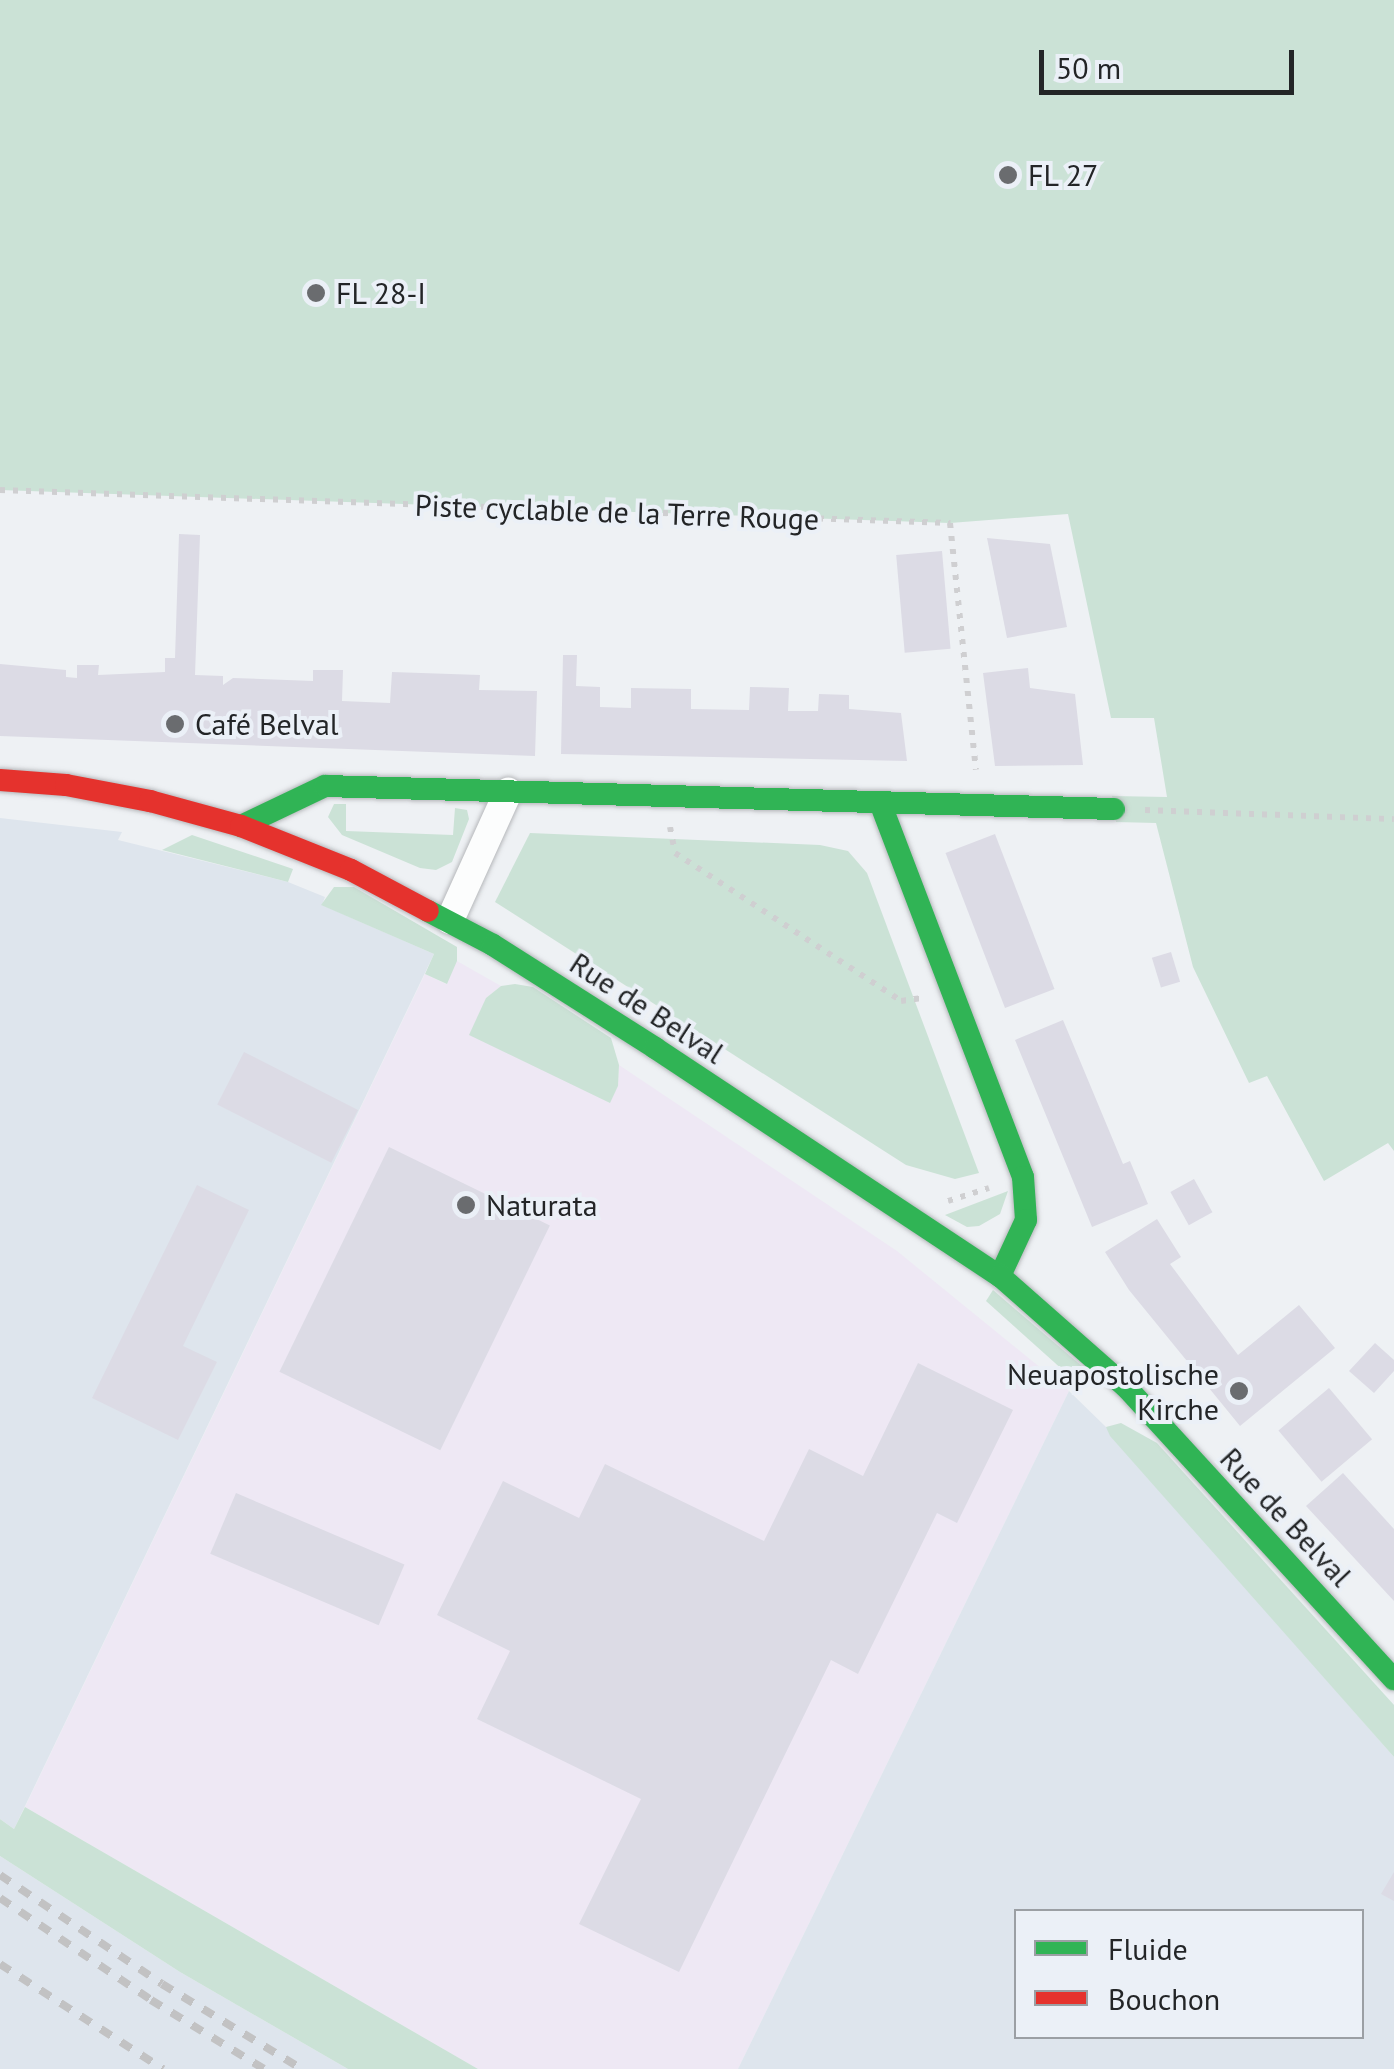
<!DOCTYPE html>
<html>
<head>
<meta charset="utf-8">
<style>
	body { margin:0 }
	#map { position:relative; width:1394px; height:2069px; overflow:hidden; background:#eef1f4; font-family:"PT Sans",sans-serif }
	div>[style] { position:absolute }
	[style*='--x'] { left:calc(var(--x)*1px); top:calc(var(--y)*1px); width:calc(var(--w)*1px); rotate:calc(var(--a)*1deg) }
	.commercial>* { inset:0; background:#eee8f4 }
	.built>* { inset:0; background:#dee5ed }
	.green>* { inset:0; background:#cbe2d6 }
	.building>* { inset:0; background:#dcdbe5; transform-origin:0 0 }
	.path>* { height:6px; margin-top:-3px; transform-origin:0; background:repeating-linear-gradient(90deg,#cfcfd1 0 5px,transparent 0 13px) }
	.roads { filter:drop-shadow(0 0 2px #b6b8bb) drop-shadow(0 0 2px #b6b8bb) }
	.street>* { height:28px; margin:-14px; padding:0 14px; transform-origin:14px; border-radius:14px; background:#fcfdfd }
	.fast>* { height:22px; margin:-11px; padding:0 11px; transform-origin:11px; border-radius:11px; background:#30b455 }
	.jam>* { height:22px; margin:-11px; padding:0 11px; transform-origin:11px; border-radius:11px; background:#e5322d }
	.rail>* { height:8px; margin-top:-4px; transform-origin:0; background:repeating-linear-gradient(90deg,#c2c2c3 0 12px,transparent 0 24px) }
	.dots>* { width:28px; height:28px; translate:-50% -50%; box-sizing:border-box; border:5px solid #ebf0f7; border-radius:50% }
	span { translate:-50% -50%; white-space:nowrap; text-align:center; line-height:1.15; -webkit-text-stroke:8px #ebf0f7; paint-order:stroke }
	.poi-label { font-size:30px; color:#232527 }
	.left { translate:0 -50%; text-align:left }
	.right { translate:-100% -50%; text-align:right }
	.street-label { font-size:30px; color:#232527 }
	.legend { position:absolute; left:1014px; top:1909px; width:350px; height:130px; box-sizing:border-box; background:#ebf0f7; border:2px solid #9b9fa4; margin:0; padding:12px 18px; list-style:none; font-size:30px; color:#232527 }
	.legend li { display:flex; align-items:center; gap:20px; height:50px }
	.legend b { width:50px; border:2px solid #9b9fa4 }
	.scale { position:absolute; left:1039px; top:50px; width:255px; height:45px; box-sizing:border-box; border:5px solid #232527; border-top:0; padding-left:12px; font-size:30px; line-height:35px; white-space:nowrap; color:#232527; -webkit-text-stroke:8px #ebf0f7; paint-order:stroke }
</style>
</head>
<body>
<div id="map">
	<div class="commercial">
		<i style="clip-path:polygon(457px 961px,501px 986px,486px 998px,609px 1103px,618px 1086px,619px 1065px,897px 1251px,1069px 1391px,738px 2069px,478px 2069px,25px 1807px,425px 974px,446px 984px)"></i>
	</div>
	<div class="built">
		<i style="clip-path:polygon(0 818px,122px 832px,118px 840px,288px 882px,325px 897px,322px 905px,434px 954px,14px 1829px,0 1819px)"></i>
		<i style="clip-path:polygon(evenodd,1069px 1391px,1106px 1427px,1394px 1757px,1394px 2069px,738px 2069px,1069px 1391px,1016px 1912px,1362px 1912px,1362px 2036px,1016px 2036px,1016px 1912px)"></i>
		<i style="clip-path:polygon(0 1856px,180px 1972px,348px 2069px,0 2069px)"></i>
	</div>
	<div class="green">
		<i style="clip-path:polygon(0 0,1394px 0,1394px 1151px,1388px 1143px,1324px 1181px,1267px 1076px,1249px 1083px,1193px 967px,1156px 823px,1116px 822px,1112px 796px,1167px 797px,1154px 718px,1111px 718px,1068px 514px,950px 523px,0 490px)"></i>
		<i style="clip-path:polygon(334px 804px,346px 804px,346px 831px,453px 835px,455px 808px,467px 810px,469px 819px,452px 862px,436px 870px,420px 868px,342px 835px,328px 817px)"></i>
		<i style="clip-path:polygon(530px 833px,820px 845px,848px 851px,867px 873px,979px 1173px,955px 1179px,906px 1165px,495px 902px)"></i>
		<i style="clip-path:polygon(192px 835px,293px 869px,288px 882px,162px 850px)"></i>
		<i style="clip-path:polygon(334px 887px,354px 887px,457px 947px,457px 961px,447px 984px,425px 974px,434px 954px,321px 905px)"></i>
		<i style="clip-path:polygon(515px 984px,533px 987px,611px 1038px,619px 1065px,618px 1086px,610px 1103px,469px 1035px,486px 998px,501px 986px)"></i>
		<i style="clip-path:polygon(1008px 1191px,1000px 1214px,979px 1226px,967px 1227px,945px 1215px)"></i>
		<i style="clip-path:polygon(993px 1290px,1083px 1367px,1074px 1380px,986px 1301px)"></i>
		<i style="clip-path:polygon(1121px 1423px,1157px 1443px,1394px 1705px,1394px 1757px,1110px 1436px,1106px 1427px)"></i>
		<i style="clip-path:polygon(25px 1807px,478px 2069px,348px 2069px,180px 1972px,0 1856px,0 1819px,14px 1829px)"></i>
	</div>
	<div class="building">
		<i style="clip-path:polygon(179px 534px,200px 535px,195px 675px,223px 676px,223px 685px,233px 678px,313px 681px,313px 670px,343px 670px,342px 701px,390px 703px,392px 672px,480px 675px,479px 690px,537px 691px,535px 756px,0 736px,0 664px,66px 670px,66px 677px,77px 678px,77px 665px,99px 665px,98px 675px,165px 672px,165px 658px,175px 658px)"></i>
		<i style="clip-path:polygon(987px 538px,1050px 544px,1067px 627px,1007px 638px)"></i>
		<i style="left:942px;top:551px;width:98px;height:46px;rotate:85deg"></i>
		<i style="clip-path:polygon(563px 655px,577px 655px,576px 686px,600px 687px,600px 707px,631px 708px,631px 688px,691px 689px,691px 709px,749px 710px,750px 687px,789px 688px,788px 711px,818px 711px,819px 694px,849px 695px,849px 709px,901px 713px,907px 761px,561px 754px)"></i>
		<i style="clip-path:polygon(1028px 668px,1030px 688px,1075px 694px,1083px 765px,995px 766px,983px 673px)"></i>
		<i style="left:995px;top:834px;width:166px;height:53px;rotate:69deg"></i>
		<i style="left:1171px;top:952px;width:31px;height:20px;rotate:73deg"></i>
		<i style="clip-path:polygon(1063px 1020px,1123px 1164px,1130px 1161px,1148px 1204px,1092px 1227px,1015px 1040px)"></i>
		<i style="left:244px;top:1052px;width:128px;height:59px;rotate:27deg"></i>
		<i style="left:389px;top:1147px;width:179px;height:250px;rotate:26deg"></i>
		<i style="left:1194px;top:1179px;width:38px;height:27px;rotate:61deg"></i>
		<i style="clip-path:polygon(197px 1185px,249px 1210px,183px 1346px,217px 1362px,178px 1440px,92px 1398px)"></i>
		<i style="clip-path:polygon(1157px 1219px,1181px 1257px,1170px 1264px,1238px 1355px,1299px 1305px,1335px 1348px,1240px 1426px,1129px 1290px,1105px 1252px)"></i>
		<i style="clip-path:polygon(1375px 1343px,1394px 1360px,1394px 1371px,1374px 1393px,1349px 1371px)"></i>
		<i style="clip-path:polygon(918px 1363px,1013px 1410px,957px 1523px,937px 1513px,858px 1674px,831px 1660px,679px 1972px,579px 1924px,641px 1799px,477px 1719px,510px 1651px,437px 1615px,503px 1481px,579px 1518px,605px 1464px,764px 1541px,809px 1449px,863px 1476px)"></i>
		<i style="left:1329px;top:1388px;width:67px;height:66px;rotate:50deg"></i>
		<i style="clip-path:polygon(1343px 1473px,1394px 1529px,1394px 1601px,1306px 1506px)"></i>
		<i style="left:236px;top:1493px;width:183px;height:66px;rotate:23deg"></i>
		<i style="clip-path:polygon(1394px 1872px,1394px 1901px,1381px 1894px)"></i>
	</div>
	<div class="path">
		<i style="--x:0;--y:490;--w:951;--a:1.99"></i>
		<i style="--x:950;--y:523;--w:248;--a:84"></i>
		<i style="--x:1145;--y:810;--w:249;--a:2.1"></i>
		<i style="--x:670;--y:827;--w:26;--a:79"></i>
		<i style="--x:675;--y:853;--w:270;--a:33.2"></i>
		<i style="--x:901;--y:1001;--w:21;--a:-8"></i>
		<i style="--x:948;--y:1201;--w:43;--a:-17.6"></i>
	</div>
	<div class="roads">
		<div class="street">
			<i style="--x:450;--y:920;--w:141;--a:-65.6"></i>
		</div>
		<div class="fast">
			<i style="--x:881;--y:805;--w:398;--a:69.1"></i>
			<i style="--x:1023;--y:1177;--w:43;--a:86"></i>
			<i style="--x:1026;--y:1220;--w:62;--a:114.9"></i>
			<i style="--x:241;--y:826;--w:93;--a:-25.5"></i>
			<i style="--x:325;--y:786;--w:789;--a:1.67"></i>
			<i style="--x:428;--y:911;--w:73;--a:27.6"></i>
			<i style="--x:493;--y:945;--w:192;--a:32.4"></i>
			<i style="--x:655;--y:1048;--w:414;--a:33.5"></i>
			<i style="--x:1000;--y:1276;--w:169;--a:41.4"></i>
			<i style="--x:1127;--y:1388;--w:395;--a:47.5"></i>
		</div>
		<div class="jam">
			<i style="--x:0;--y:780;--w:66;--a:4.3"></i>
			<i style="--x:66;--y:785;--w:86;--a:10.8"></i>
			<i style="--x:150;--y:801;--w:94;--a:15.4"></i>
			<i style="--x:241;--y:826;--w:118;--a:21.8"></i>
			<i style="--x:351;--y:870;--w:87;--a:28"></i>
		</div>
	</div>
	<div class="rail">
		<i style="--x:0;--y:1875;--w:195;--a:33.9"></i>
		<i style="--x:162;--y:1984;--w:164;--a:31.3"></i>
		<i style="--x:0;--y:1898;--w:182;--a:34"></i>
		<i style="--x:151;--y:2000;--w:132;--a:31.4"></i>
		<i style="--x:0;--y:1964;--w:194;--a:32.8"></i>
	</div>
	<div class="dots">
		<i style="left:1008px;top:175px;background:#6a6c6f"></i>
		<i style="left:316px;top:293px;background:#6a6c6f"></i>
		<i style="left:175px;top:724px;background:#6a6c6f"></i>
		<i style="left:466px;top:1205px;background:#6a6c6f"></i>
		<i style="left:1239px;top:1391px;background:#6a6c6f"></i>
	</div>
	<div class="poi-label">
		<span class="left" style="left:1028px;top:175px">FL 27</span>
		<span class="left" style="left:336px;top:293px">FL 28-I</span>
		<span class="left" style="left:195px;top:724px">Café Belval</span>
		<span class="left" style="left:486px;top:1205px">Naturata</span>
		<span class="right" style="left:1219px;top:1391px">Neuapostolische<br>Kirche</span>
	</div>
	<div class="street-label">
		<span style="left:617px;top:512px;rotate:2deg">Piste cyclable de la Terre Rouge</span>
		<span style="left:647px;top:1008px;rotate:33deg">Rue de Belval</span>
		<span style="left:1286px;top:1517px;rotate:47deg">Rue de Belval</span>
	</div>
	<ul class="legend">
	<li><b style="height:12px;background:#30b455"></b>Fluide</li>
	<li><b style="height:12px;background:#e5322d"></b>Bouchon</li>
	</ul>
	<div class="scale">50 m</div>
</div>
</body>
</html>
